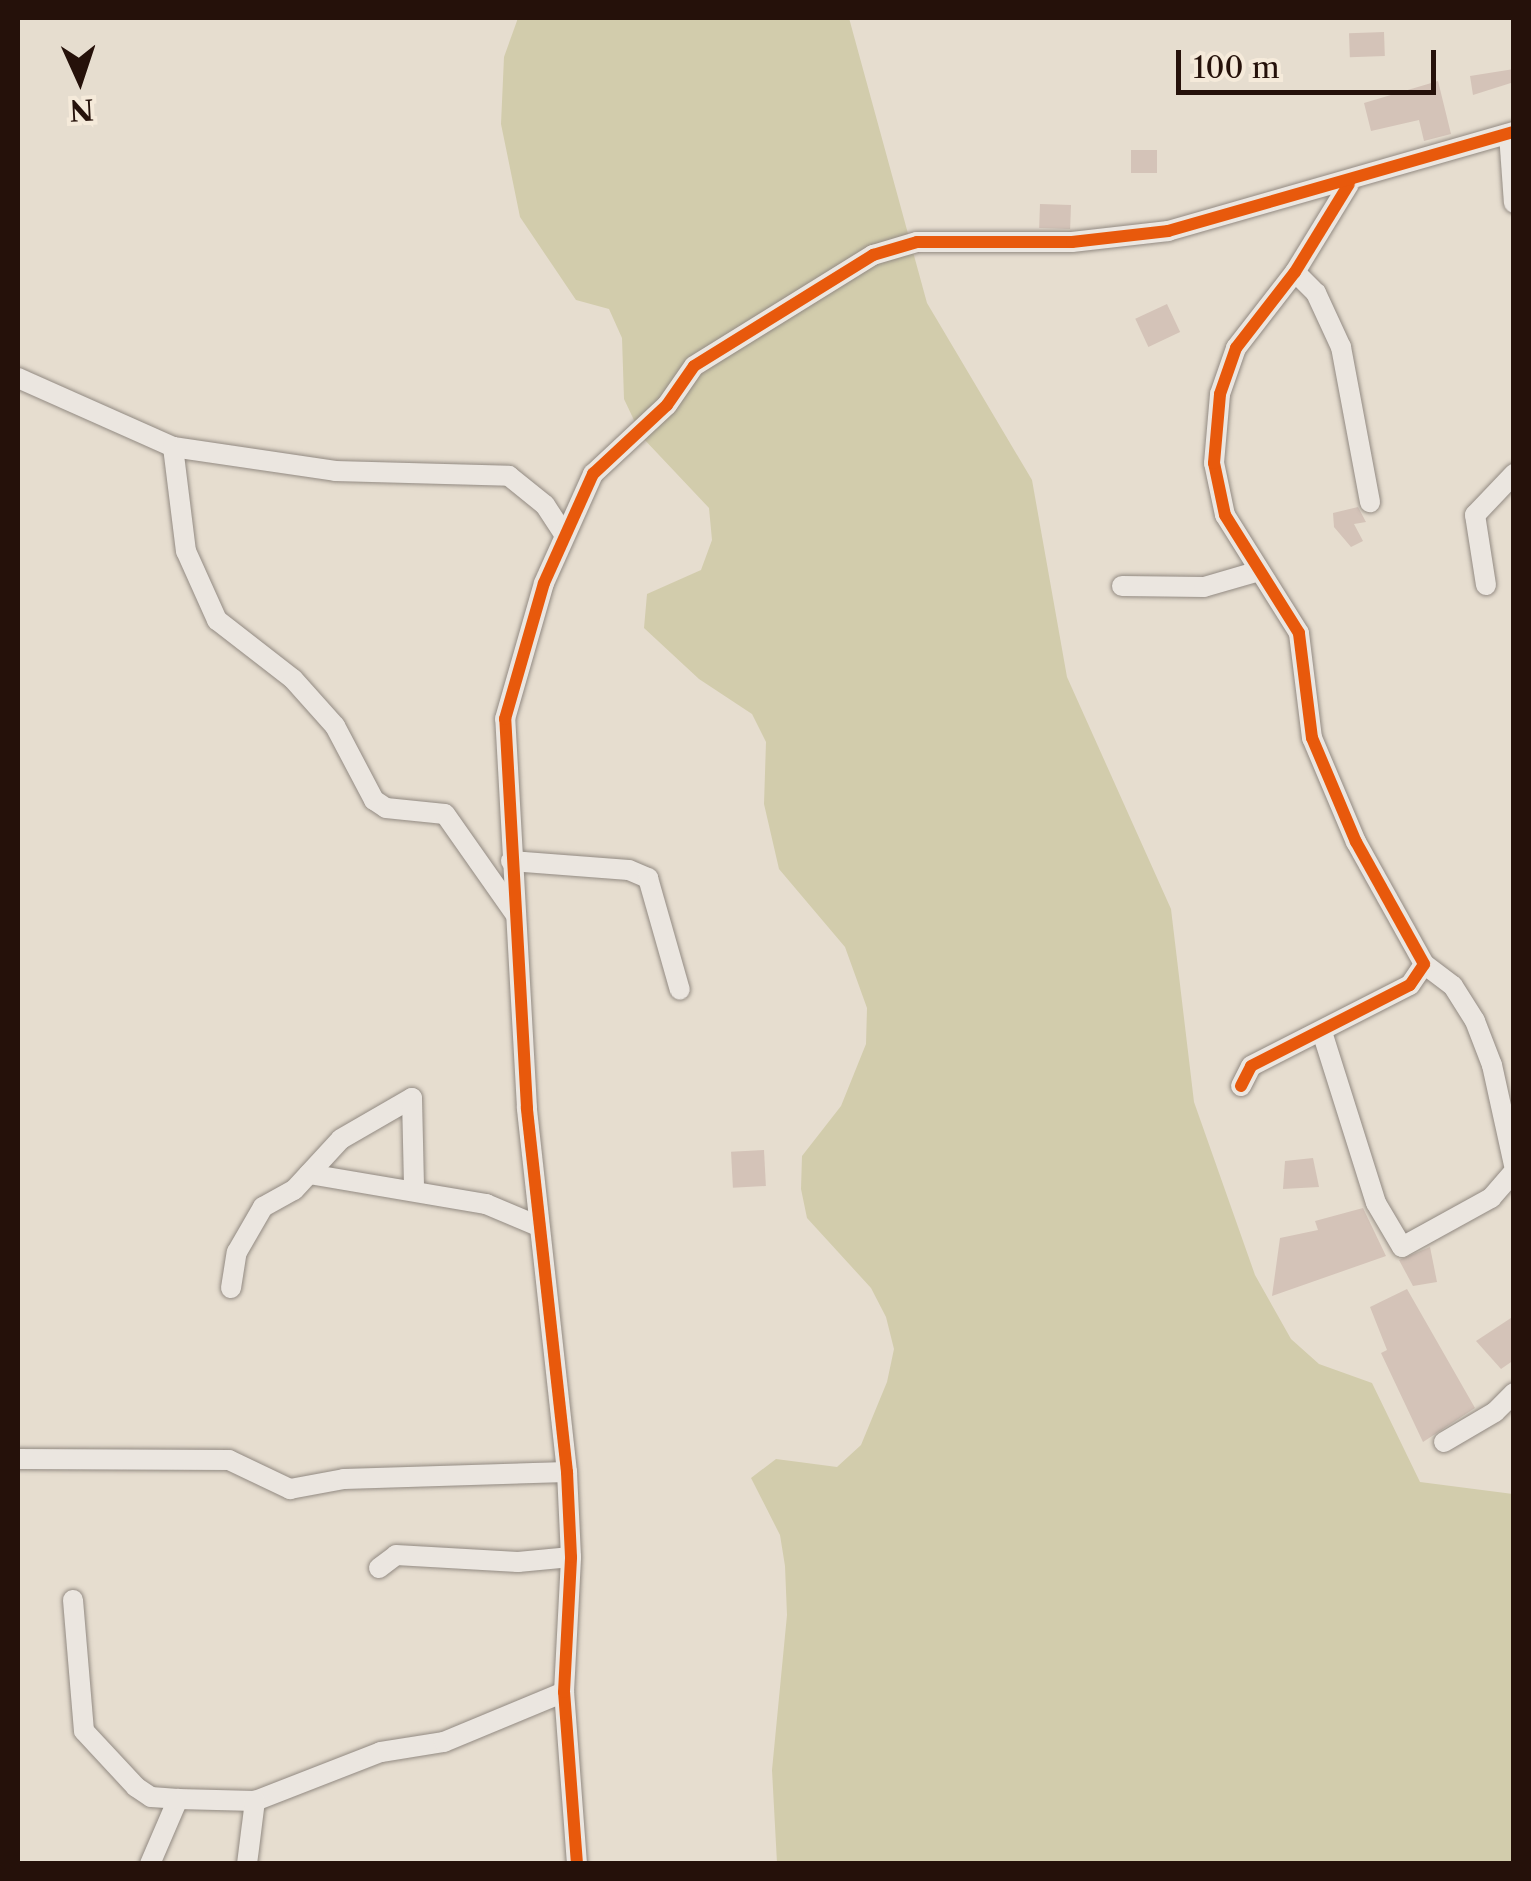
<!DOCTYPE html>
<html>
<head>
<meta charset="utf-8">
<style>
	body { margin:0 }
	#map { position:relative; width:1531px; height:1881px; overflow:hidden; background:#e6ddcf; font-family:"Libre Caslon Text",serif }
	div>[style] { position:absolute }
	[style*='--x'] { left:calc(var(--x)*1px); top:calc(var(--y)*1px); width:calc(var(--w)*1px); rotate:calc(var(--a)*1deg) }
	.green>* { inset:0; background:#d2ccac }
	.building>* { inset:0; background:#d4c3b8; transform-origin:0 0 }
	.roads { filter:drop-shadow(0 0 2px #928a82) drop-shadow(0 0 2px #928a82) }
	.minor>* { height:20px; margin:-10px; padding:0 10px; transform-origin:10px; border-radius:10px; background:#ebe6e0 }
	.cycleway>* { height:12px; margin:-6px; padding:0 6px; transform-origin:6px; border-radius:6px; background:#e8590c }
	span { translate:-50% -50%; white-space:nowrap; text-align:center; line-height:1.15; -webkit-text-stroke:9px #f5eada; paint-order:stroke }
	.frame { position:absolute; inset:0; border:20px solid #25110a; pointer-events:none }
	.north { position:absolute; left:30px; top:30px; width:100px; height:100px; -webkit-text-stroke:8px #f5eada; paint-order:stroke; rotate:177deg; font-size:28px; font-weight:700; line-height:40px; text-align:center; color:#25110a }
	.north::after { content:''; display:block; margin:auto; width:35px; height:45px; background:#25110a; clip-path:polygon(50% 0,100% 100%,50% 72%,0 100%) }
	.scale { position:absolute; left:1176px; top:50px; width:260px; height:45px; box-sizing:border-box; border:5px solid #25110a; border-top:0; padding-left:12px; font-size:30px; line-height:35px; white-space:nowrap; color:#25110a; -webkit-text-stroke:8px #f5eada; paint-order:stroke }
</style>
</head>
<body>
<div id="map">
	<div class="green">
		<i style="clip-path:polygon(518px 18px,849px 18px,927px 303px,1032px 480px,1067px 677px,1171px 909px,1194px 1102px,1255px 1275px,1291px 1339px,1319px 1364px,1372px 1383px,1420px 1482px,1513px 1494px,1513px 1863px,777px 1863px,772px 1770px,787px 1615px,785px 1566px,780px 1535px,751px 1478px,776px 1459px,837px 1467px,861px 1445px,887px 1382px,894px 1349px,886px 1317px,871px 1288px,807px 1218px,801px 1189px,802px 1156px,841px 1106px,866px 1044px,867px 1008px,845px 947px,779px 869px,764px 804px,766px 742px,752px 714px,699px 679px,644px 628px,647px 594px,701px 570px,712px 540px,709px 508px,642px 437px,624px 399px,622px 338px,609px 309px,576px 300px,520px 217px,501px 124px,504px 57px)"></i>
	</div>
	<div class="building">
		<i style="left:1384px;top:32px;width:24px;height:35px;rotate:88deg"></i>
		<i style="clip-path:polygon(1514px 69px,1514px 82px,1473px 95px,1470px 76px)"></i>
		<i style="clip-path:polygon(1438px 81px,1451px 134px,1424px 141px,1419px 120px,1371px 131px,1364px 103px)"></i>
		<i style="left:1131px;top:150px;width:26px;height:23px"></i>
		<i style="left:1040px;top:204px;width:31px;height:24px;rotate:2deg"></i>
		<i style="left:1167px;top:304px;width:31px;height:35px;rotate:65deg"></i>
		<i style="clip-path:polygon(1358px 507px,1366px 522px,1354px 524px,1363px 541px,1351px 547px,1334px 527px,1333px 513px)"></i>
		<i style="left:764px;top:1150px;width:36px;height:33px;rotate:87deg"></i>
		<i style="clip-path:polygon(1313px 1158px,1319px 1187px,1283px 1189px,1285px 1161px)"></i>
		<i style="clip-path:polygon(1363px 1208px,1386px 1256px,1272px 1296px,1280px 1238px,1318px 1230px,1315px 1221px)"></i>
		<i style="clip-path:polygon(1430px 1247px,1437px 1282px,1413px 1286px,1399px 1260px)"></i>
		<i style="clip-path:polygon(1407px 1289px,1475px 1408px,1423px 1442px,1381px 1353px,1387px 1350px,1370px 1307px)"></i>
		<i style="clip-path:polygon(1514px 1316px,1514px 1360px,1501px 1369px,1476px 1341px)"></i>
	</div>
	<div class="roads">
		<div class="minor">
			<i style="--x:1509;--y:134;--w:69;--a:85.9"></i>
			<i style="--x:1295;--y:272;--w:30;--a:45"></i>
			<i style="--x:1316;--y:293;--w:60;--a:65.2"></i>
			<i style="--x:1341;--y:347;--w:158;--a:79.4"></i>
			<i style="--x:18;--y:378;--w:170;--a:24"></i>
			<i style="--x:173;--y:447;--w:164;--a:8.4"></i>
			<i style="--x:335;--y:471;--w:174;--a:1.6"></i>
			<i style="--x:509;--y:476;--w:46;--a:38.9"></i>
			<i style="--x:545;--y:505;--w:33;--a:57"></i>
			<i style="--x:173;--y:447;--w:105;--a:82.9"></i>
			<i style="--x:186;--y:551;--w:76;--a:65.8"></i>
			<i style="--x:217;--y:620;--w:96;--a:37.8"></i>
			<i style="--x:293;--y:679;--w:63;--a:48.2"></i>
			<i style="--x:335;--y:726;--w:84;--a:62.2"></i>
			<i style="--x:374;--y:800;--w:14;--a:34"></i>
			<i style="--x:386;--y:808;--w:59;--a:5.8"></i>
			<i style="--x:445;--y:814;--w:123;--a:54.9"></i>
			<i style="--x:1486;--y:585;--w:71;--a:-98.9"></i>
			<i style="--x:1475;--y:515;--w:57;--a:-46.4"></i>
			<i style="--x:1122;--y:586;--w:82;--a:0.7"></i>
			<i style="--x:1204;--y:587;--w:57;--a:-16.2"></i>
			<i style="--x:511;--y:861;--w:118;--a:4.4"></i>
			<i style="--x:629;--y:870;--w:21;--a:23"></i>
			<i style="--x:648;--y:878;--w:116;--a:74.1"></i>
			<i style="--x:1424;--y:964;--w:36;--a:37"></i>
			<i style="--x:1453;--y:986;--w:41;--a:57.8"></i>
			<i style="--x:1475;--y:1021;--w:47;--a:68.9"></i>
			<i style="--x:1492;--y:1065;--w:102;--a:77.6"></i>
			<i style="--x:1323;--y:1035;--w:176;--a:72.5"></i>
			<i style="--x:1376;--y:1203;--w:51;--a:59.4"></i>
			<i style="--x:1402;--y:1247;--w:102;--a:-28.8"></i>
			<i style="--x:1491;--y:1198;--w:35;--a:-49"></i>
			<i style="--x:1241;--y:1086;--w:22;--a:-63"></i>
			<i style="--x:1251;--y:1066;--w:178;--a:-27"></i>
			<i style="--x:1410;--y:985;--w:25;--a:-56"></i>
			<i style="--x:1424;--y:964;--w:140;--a:-119.1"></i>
			<i style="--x:1356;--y:842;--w:113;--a:-112.9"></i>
			<i style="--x:1312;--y:738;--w:106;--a:-97.1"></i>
			<i style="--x:1299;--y:633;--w:139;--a:-122.1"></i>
			<i style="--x:1225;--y:515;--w:53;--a:-101.9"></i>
			<i style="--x:1214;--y:463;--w:69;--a:-85"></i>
			<i style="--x:1220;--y:394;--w:49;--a:-70.8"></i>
			<i style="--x:1236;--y:348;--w:96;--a:-52.2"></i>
			<i style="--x:1295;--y:272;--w:103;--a:-58.5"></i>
			<i style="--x:309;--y:1174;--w:180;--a:9.6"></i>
			<i style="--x:486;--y:1204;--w:56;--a:22.9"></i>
			<i style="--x:231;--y:1288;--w:36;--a:-81"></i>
			<i style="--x:237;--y:1252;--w:52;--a:-60"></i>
			<i style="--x:263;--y:1207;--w:35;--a:-29"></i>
			<i style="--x:294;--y:1190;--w:69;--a:-47.3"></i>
			<i style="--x:341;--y:1139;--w:82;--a:-30"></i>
			<i style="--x:412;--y:1098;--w:91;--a:88.7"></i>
			<i style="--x:1444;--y:1442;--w:59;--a:-30.5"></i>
			<i style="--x:1495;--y:1412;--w:27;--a:-45"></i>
			<i style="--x:18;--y:1459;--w:211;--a:0.3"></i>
			<i style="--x:229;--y:1460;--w:68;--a:25.4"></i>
			<i style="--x:290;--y:1489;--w:55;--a:-10.5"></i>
			<i style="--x:344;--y:1479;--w:223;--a:-1.8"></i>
			<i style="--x:379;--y:1568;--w:21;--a:-37"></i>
			<i style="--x:396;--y:1555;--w:122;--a:3.3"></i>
			<i style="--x:518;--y:1562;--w:53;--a:-5.4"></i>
			<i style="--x:73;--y:1600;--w:131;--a:85.2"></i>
			<i style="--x:84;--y:1731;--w:76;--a:47.1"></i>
			<i style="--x:136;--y:1787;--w:18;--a:34"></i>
			<i style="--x:151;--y:1797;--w:27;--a:4"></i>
			<i style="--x:150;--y:1864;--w:71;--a:-66.7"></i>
			<i style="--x:178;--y:1799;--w:77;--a:1.5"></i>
			<i style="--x:255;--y:1801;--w:135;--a:-21.3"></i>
			<i style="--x:381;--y:1752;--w:64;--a:-9"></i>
			<i style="--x:444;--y:1742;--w:130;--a:-22.6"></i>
			<i style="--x:247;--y:1864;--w:64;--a:-82.8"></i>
			<i style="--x:577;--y:1864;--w:172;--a:-94.3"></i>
			<i style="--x:564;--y:1692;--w:135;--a:-87"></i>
			<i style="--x:571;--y:1557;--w:85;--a:-92.7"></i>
			<i style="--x:567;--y:1472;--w:366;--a:-96.3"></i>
			<i style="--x:527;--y:1108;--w:390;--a:-93.2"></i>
			<i style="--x:505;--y:719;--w:141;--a:-74"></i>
			<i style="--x:544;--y:583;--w:120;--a:-65.8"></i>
			<i style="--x:593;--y:474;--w:101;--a:-43"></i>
			<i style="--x:667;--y:405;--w:47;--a:-55.3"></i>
			<i style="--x:694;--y:366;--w:211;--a:-31.8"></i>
			<i style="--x:873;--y:255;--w:46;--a:-16.5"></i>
			<i style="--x:917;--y:242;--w:155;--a:0"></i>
			<i style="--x:1072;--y:242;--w:97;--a:-6.5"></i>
			<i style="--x:1168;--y:231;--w:360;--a:-16"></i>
		</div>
	</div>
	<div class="cycleway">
		<i style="--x:1241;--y:1086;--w:22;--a:-63"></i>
		<i style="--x:1251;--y:1066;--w:178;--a:-27"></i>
		<i style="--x:1410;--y:985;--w:25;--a:-56"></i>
		<i style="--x:1424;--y:964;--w:140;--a:-119.1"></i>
		<i style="--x:1356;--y:842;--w:113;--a:-112.9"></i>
		<i style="--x:1312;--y:738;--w:106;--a:-97.1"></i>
		<i style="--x:1299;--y:633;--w:139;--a:-122.1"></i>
		<i style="--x:1225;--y:515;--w:53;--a:-101.9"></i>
		<i style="--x:1214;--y:463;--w:69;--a:-85"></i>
		<i style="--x:1220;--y:394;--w:49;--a:-70.8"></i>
		<i style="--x:1236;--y:348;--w:96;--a:-52.2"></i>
		<i style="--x:1295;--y:272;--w:103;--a:-58.5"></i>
		<i style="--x:577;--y:1864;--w:172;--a:-94.3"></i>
		<i style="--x:564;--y:1692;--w:135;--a:-87"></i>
		<i style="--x:571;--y:1557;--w:85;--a:-92.7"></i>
		<i style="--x:567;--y:1472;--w:366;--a:-96.3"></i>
		<i style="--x:527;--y:1108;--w:390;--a:-93.2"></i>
		<i style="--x:505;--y:719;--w:141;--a:-74"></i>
		<i style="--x:544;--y:583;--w:120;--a:-65.8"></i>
		<i style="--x:593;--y:474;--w:101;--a:-43"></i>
		<i style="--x:667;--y:405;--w:47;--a:-55.3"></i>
		<i style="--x:694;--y:366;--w:211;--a:-31.8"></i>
		<i style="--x:873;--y:255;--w:46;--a:-16.5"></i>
		<i style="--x:917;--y:242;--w:155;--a:0"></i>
		<i style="--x:1072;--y:242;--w:97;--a:-6.5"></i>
		<i style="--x:1168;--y:231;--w:360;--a:-16"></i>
	</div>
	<div class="frame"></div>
	<div class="north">N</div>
	<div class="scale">100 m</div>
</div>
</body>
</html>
